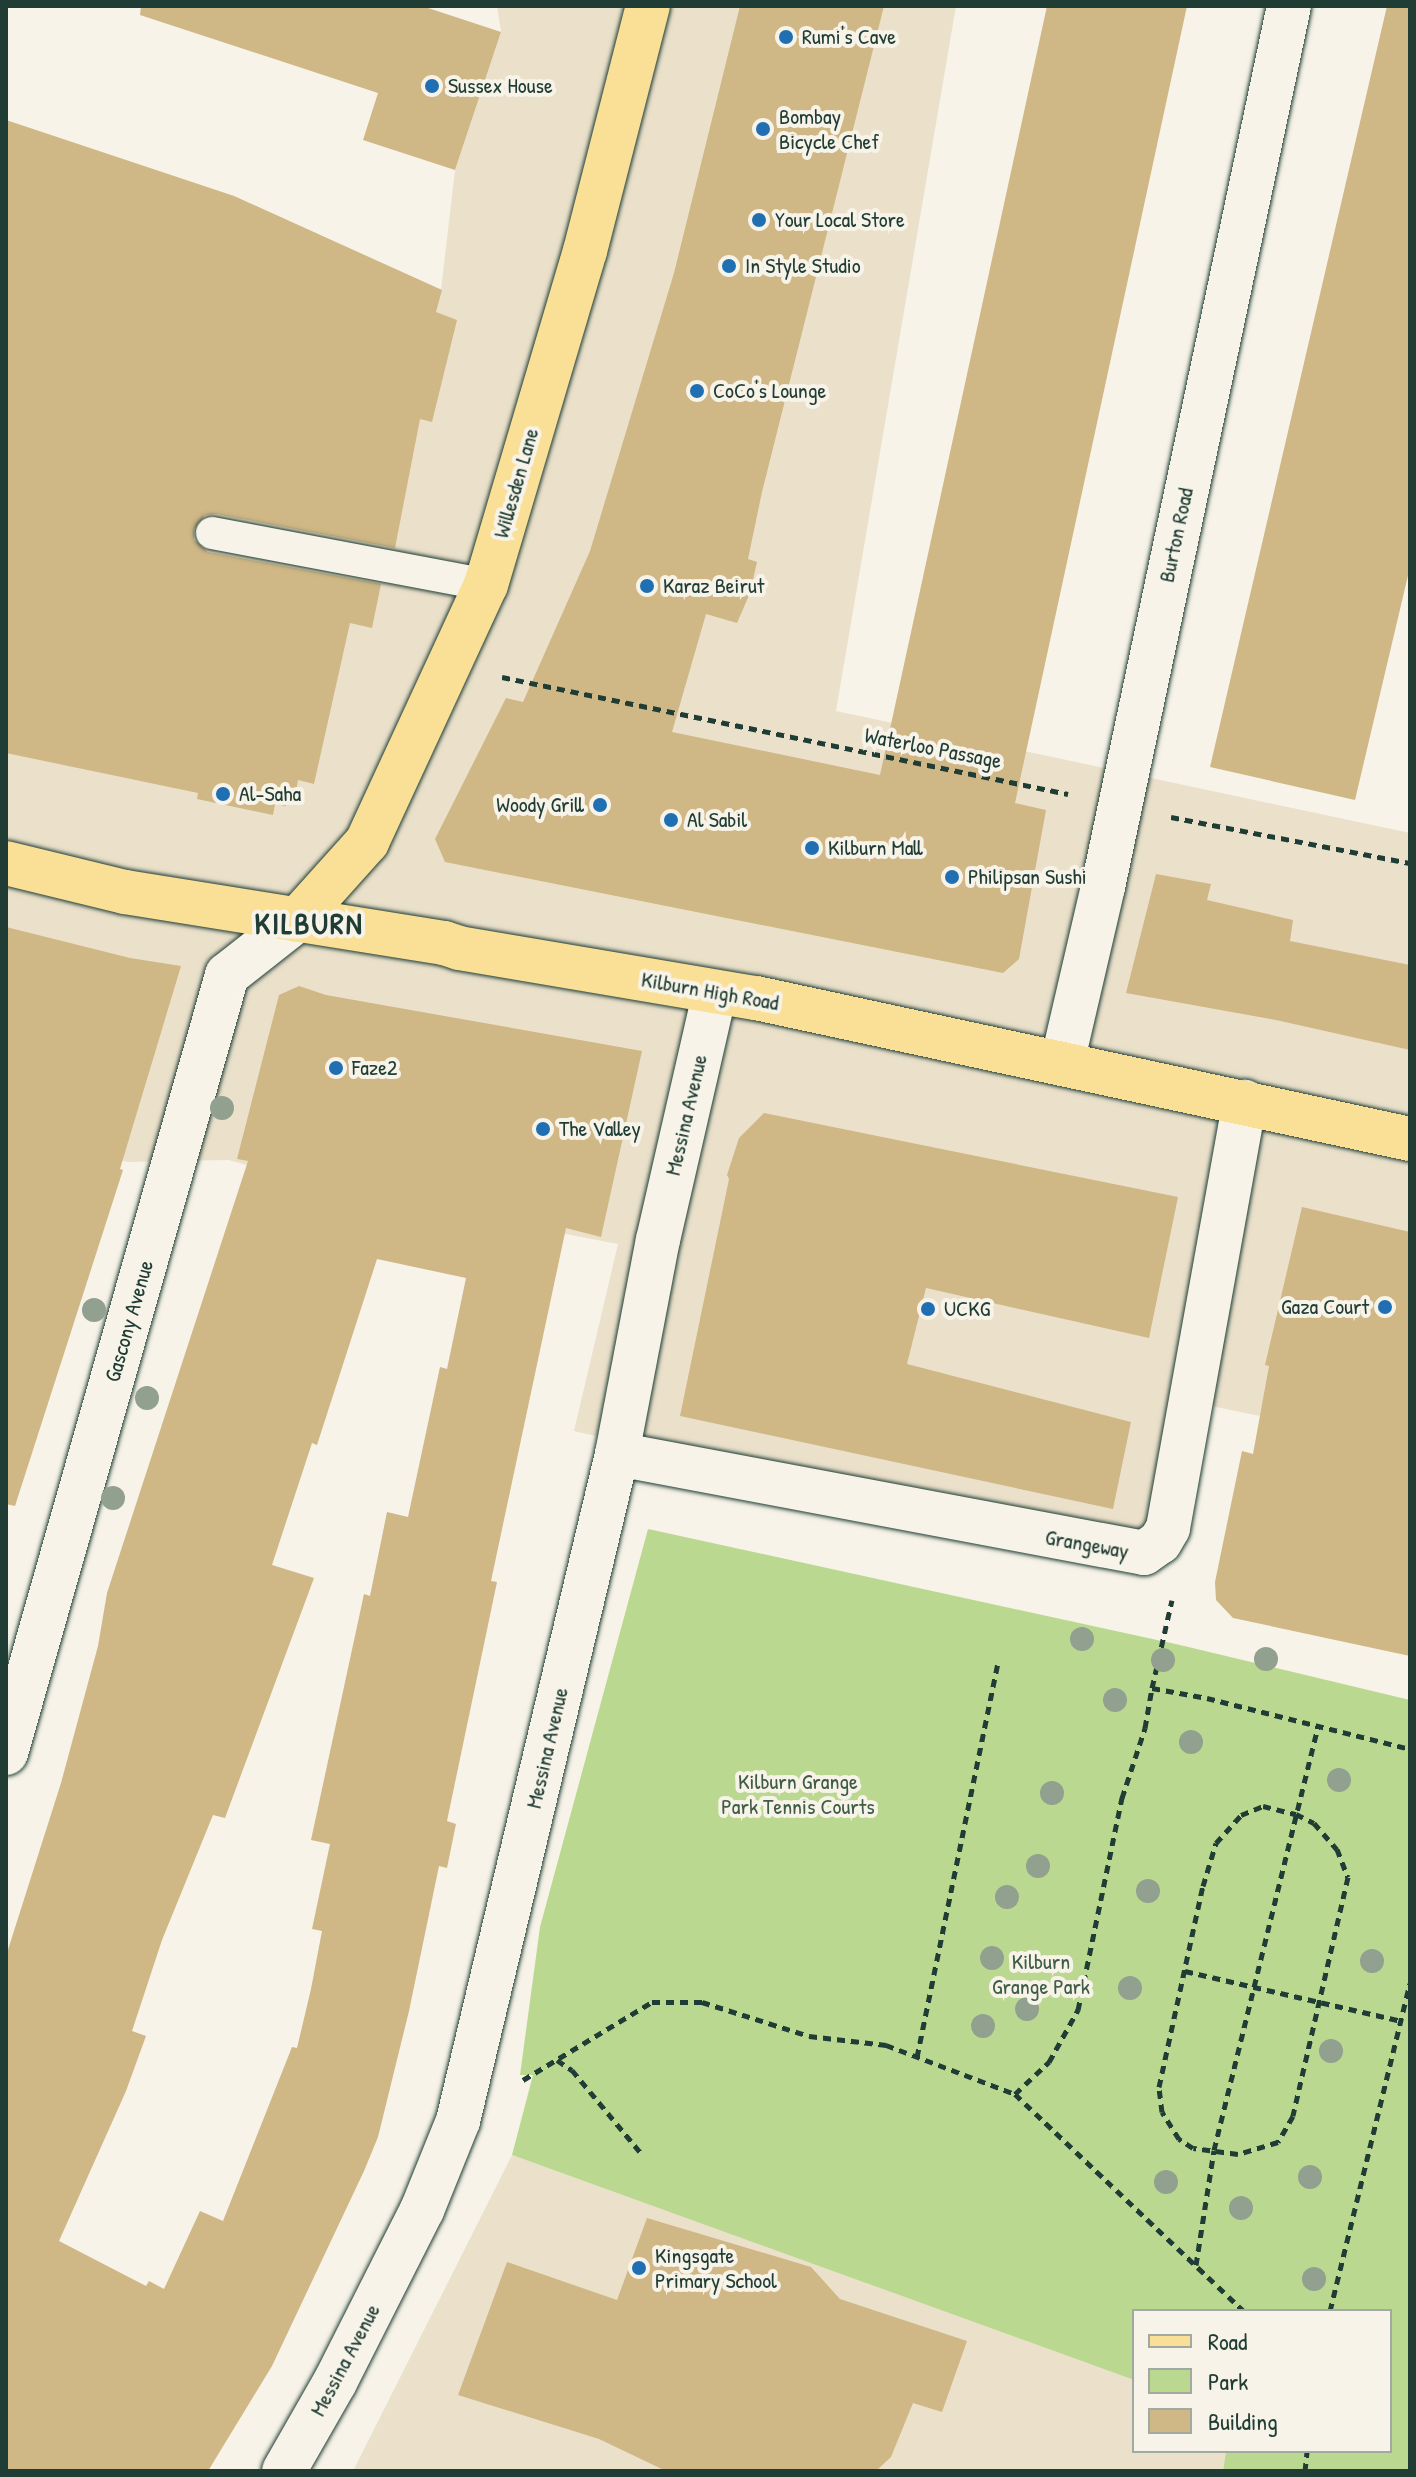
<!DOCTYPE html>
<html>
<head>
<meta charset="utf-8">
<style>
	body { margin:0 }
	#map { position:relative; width:1416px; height:2477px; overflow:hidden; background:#f7f3e8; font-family:"Patrick Hand",sans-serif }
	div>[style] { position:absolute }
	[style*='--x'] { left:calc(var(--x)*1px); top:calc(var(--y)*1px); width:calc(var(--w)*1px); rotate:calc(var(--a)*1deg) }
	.built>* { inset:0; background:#ebe1cb }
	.green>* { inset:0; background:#bbd890 }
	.building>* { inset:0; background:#cfb786 }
	.path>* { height:5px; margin-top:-2.5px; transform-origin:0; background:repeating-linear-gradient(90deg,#1f3d34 0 8px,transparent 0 14px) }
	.roads { filter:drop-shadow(0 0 2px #1f3d34) drop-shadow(0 0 2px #1f3d34) }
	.lane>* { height:32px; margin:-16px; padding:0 16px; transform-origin:16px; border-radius:16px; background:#f7f3e8 }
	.street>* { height:44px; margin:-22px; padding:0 22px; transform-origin:22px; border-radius:22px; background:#f7f3e8 }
	.primary>* { height:44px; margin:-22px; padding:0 22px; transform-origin:22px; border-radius:22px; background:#fadf96 }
	.trees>* { width:24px; height:24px; margin:-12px; border-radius:50%; background:#91a08f }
	.dots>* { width:22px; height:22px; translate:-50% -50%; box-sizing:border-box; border:4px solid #f7f3e8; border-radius:50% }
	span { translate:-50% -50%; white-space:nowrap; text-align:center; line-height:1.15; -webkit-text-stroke:8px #f7f3e8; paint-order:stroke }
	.poi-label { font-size:22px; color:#1f3d34 }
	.left { translate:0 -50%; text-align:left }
	.right { translate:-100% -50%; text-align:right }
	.street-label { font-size:22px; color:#1f3d34 }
	.park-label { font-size:22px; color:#3e5c46 }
	.district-label { font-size:30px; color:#1f3d34; font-weight:700; letter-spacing:2px }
	.frame { position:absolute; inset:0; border:8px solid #1f3d34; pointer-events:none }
	.legend { position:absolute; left:1132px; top:2309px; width:260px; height:144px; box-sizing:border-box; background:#f7f3e8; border:2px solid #a1aaa0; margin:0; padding:10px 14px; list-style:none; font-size:24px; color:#1f3d34 }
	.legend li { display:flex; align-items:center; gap:16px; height:40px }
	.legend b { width:40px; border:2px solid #a1aaa0 }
</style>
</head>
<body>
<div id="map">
	<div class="built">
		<i style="clip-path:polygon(497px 6px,956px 6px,836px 711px,1410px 833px,1410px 1447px,1187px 1401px,1146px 1565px,574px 1431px,618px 1244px,331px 1189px,229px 1160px,128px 1162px,6px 1128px,6px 120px,234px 196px,441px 290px,455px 170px,501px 32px)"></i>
		<i style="clip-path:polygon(512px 2155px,1134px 2380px,1134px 2451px,1226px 2451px,1223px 2471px,353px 2471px)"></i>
	</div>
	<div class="green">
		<i style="clip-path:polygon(648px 1529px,1180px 1645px,1410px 1700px,1410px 2471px,1223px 2471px,1226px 2451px,1390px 2451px,1390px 2311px,1134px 2311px,1134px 2380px,512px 2155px,533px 2075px,520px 2075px,540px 1927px)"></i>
	</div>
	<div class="building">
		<i style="clip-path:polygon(141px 6px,422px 6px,501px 32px,455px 170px,363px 140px,378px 93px,140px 15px)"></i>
		<i style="clip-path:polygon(740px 6px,884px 6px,762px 492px,748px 559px,757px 562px,750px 593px,737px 623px,706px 614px,672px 732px,880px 775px,1047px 6px,1187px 6px,1015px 803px,1046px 810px,1019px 959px,1003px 973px,445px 862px,435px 839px,506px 698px,523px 702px,590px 551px,674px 273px)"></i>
		<i style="clip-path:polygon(1387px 6px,1410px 6px,1410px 567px,1355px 800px,1210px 767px)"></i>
		<i style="clip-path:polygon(6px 120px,234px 196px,442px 290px,436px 312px,457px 320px,432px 422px,420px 419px,395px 548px,216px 514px,205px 515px,194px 529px,194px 540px,208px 552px,381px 584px,372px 628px,350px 623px,314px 784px,298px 780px,296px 793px,289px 792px,286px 806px,275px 804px,273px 815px,197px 799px,198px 793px,6px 753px)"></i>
		<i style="clip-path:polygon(1156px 874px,1211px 884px,1207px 900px,1293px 920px,1290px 941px,1410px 965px,1410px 1050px,1276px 1020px,1126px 993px)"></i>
		<i style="clip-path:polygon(6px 927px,130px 958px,181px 966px,120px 1169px,123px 1170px,15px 1506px,6px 1504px)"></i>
		<i style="clip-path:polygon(evenodd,299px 986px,326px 995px,642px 1051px,601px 1237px,566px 1228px,491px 1581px,497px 1582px,447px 1821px,456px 1824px,447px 1868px,439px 1866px,409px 2011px,378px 2137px,364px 2171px,272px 2366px,208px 2471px,6px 2471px,6px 1956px,61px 1783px,98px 1646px,107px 1593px,248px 1161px,237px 1159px,279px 995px,299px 986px,377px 1259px,466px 1278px,447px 1369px,440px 1367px,408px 1517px,387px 1512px,370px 1596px,364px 1594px,311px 1840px,330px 1844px,312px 1929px,322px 1931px,311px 1989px,297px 2048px,292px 2047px,223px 2221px,200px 2211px,164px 2289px,149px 2281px,146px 2286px,59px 2241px,126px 2091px,146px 2036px,132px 2031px,162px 1940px,213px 1815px,225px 1818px,314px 1578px,272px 1565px,312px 1443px,317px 1445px,377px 1259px)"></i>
		<i style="clip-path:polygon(764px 1113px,1178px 1197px,1149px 1338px,926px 1288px,907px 1364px,1131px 1422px,1113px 1509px,680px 1416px,729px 1179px,727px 1175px,739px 1138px)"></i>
		<i style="clip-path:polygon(1302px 1207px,1410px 1232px,1410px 1656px,1233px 1618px,1216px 1600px,1215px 1582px,1242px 1451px,1253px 1454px,1269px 1366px,1265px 1365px)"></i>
		<i style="clip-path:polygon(647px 2218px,811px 2267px,840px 2299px,967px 2341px,942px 2412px,913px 2403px,891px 2457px,876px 2471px,666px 2471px,599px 2439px,458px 2395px,507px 2262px,617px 2300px)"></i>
	</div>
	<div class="path">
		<i style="--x:502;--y:677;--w:578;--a:11.68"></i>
		<i style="--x:1171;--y:817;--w:243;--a:10.9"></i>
		<i style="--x:1152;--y:1688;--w:90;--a:-77.2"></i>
		<i style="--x:1263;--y:1806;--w:34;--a:14"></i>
		<i style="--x:1296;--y:1814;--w:20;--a:27"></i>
		<i style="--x:1314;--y:1823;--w:35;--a:49"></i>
		<i style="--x:1337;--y:1849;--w:30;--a:69"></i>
		<i style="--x:1348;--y:1877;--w:245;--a:103"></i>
		<i style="--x:1293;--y:2116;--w:30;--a:120"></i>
		<i style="--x:1278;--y:2142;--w:42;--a:163.3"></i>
		<i style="--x:1238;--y:2154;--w:45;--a:-172.4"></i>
		<i style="--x:1193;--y:2148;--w:17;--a:-147"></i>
		<i style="--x:1179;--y:2139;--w:32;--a:-122"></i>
		<i style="--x:1162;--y:2112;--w:25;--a:-97"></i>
		<i style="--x:1159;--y:2087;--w:206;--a:-77.7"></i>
		<i style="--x:1203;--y:1886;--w:45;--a:-73.2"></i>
		<i style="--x:1216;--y:1843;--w:38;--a:-48"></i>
		<i style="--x:1241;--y:1815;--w:24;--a:-22"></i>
		<i style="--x:1185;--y:1971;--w:219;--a:13"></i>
		<i style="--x:917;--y:2057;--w:403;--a:-78.4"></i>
		<i style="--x:557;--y:2060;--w:18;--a:34"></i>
		<i style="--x:572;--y:2070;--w:108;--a:50.3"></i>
		<i style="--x:523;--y:2080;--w:151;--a:-31.2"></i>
		<i style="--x:652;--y:2002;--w:50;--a:0"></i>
		<i style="--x:702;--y:2002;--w:112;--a:17.6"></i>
		<i style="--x:809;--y:2036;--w:78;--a:6.7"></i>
		<i style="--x:886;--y:2045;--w:138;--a:20.8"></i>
		<i style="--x:1015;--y:2094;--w:315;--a:43.5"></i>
		<i style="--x:1015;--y:2094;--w:47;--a:-43.3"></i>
		<i style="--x:1049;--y:2062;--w:60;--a:-60.9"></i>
		<i style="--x:1078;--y:2010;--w:217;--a:-78.3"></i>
		<i style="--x:1122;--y:1798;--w:74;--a:-71.8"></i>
		<i style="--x:1145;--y:1728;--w:41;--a:-80.1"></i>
		<i style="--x:1152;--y:1688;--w:56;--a:10.3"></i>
		<i style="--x:1207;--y:1698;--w:209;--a:14.1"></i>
		<i style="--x:1196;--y:2265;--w:116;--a:-81.1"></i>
		<i style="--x:1214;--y:2150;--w:438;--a:-76.2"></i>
		<i style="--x:1330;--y:2311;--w:337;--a:-76.3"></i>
		<i style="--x:1305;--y:2471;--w:20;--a:-84"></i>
	</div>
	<div class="roads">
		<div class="lane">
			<i style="--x:212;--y:533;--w:279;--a:10.7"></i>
		</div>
		<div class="street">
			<i style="--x:1062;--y:1063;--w:181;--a:-76.9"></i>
			<i style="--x:1103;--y:887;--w:900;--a:-78.08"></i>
			<i style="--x:617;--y:1454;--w:536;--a:10.64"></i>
			<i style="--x:1144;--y:1553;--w:19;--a:-35"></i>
			<i style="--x:1160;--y:1542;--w:16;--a:-60"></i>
			<i style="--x:1168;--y:1528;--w:433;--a:-79.8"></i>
			<i style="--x:6;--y:1753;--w:809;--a:-74.14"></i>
			<i style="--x:227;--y:975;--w:89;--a:-38.2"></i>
			<i style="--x:284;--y:2471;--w:103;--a:-60.2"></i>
			<i style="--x:335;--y:2382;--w:193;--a:-63.2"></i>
			<i style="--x:422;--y:2210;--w:96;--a:-68"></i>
			<i style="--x:458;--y:2121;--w:686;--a:-76.59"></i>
			<i style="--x:617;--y:1454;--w:218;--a:-79.2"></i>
			<i style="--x:658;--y:1240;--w:254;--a:-77.1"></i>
		</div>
		<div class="primary">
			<i style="--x:6;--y:863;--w:122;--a:13.7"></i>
			<i style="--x:125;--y:892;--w:323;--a:9.1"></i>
			<i style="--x:444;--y:943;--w:16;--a:18"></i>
			<i style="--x:459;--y:948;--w:301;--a:9.6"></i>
			<i style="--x:756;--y:998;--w:669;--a:12.17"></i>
			<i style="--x:297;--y:920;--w:105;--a:-48.1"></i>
			<i style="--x:367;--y:842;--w:283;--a:-65.2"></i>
			<i style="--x:486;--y:585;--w:348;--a:-73.5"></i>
			<i style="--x:585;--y:251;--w:253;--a:-75.6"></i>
		</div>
	</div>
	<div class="trees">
		<i style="left:222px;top:1108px"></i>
		<i style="left:94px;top:1310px"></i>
		<i style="left:147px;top:1398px"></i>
		<i style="left:113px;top:1498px"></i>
		<i style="left:1082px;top:1639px"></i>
		<i style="left:1266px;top:1659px"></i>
		<i style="left:1163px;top:1660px"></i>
		<i style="left:1115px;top:1700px"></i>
		<i style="left:1191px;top:1742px"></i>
		<i style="left:1339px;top:1780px"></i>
		<i style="left:1052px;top:1793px"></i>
		<i style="left:1038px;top:1866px"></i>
		<i style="left:1148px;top:1891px"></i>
		<i style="left:1007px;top:1897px"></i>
		<i style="left:992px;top:1958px"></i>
		<i style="left:1372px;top:1961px"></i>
		<i style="left:1130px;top:1988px"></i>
		<i style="left:1027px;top:2009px"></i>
		<i style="left:983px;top:2026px"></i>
		<i style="left:1331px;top:2051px"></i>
		<i style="left:1310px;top:2177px"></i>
		<i style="left:1166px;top:2182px"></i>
		<i style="left:1241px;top:2208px"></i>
		<i style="left:1314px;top:2279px"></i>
	</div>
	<div class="dots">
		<i style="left:786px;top:37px;background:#1f6fb2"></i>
		<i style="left:432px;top:86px;background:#1f6fb2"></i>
		<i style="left:763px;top:129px;background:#1f6fb2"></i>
		<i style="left:759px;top:220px;background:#1f6fb2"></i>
		<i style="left:729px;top:266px;background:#1f6fb2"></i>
		<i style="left:697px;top:391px;background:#1f6fb2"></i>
		<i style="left:647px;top:586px;background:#1f6fb2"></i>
		<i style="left:223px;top:794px;background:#1f6fb2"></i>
		<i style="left:600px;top:805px;background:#1f6fb2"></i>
		<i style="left:671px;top:820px;background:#1f6fb2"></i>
		<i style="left:812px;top:848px;background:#1f6fb2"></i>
		<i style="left:952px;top:877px;background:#1f6fb2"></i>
		<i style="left:336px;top:1068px;background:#1f6fb2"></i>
		<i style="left:543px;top:1129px;background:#1f6fb2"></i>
		<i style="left:1385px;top:1307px;background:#1f6fb2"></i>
		<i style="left:928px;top:1309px;background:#1f6fb2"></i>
		<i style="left:639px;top:2268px;background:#1f6fb2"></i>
	</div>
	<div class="poi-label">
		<span class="left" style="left:802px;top:37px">Rumi's Cave</span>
		<span class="left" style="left:448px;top:86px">Sussex House</span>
		<span class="left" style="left:779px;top:129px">Bombay<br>Bicycle Chef</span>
		<span class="left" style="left:775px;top:220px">Your Local Store</span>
		<span class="left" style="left:745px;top:266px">In Style Studio</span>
		<span class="left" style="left:713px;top:391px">CoCo's Lounge</span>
		<span class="left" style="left:663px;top:586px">Karaz Beirut</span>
		<span class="left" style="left:239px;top:794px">Al-Saha</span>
		<span class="right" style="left:584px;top:805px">Woody Grill</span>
		<span class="left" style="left:687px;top:820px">Al Sabil</span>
		<span class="left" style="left:828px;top:848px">Kilburn Mall</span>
		<span class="left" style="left:968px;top:877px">Philipsan Sushi</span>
		<span class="left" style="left:352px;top:1068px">Faze2</span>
		<span class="left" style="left:559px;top:1129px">The Valley</span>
		<span class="right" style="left:1369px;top:1307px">Gaza Court</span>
		<span class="left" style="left:944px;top:1309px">UCKG</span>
		<span class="left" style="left:655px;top:2268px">Kingsgate<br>Primary School</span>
	</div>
	<div class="street-label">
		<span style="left:516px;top:483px;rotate:-74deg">Willesden Lane</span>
		<span style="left:1176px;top:535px;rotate:-78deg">Burton Road</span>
		<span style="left:933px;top:748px;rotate:11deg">Waterloo Passage</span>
		<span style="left:710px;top:991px;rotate:10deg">Kilburn High Road</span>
		<span style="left:686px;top:1115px;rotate:-77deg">Messina Avenue</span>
		<span style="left:129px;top:1321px;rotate:-74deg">Gascony Avenue</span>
		<span style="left:1087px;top:1544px;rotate:10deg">Grangeway</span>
		<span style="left:547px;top:1748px;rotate:-77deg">Messina Avenue</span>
		<span style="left:345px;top:2360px;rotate:-62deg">Messina Avenue</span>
	</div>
	<div class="park-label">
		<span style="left:798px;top:1794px">Kilburn Grange<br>Park Tennis Courts</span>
		<span style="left:1041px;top:1974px">Kilburn<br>Grange Park</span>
	</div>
	<div class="district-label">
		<span style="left:309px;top:923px">KILBURN</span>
	</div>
	<div class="frame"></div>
	<ul class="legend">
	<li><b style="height:10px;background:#fadf96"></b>Road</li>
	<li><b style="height:22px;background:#bbd890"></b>Park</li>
	<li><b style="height:22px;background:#cfb786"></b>Building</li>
	</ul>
</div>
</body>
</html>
